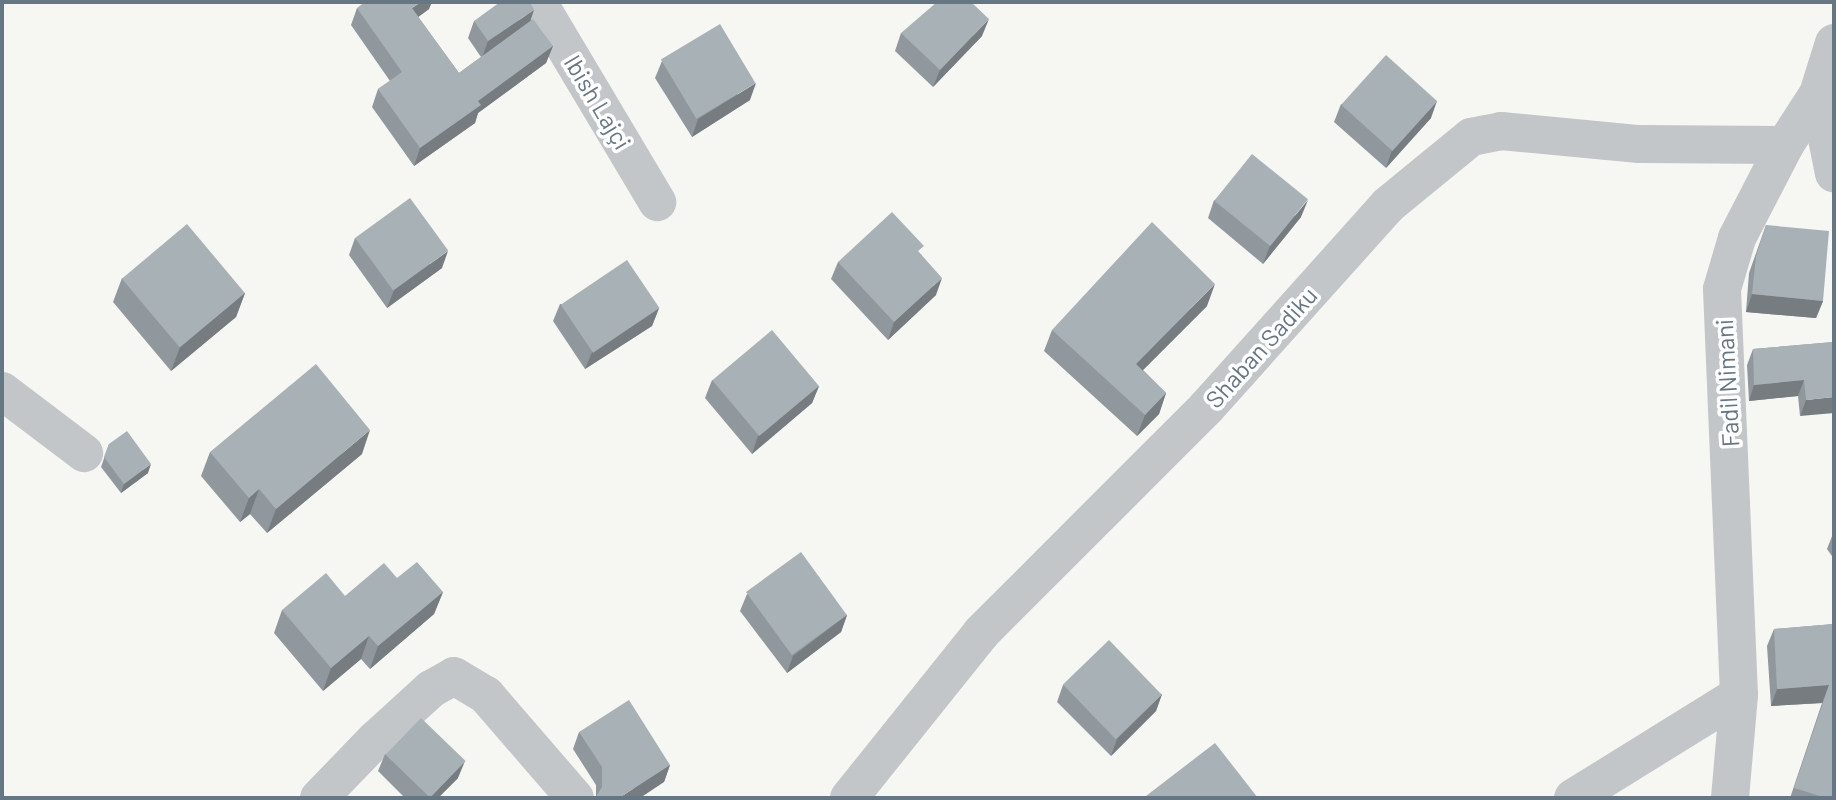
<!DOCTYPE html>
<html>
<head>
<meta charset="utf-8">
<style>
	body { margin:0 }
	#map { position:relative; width:1836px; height:800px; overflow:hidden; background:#f6f6f3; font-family:Barlow,sans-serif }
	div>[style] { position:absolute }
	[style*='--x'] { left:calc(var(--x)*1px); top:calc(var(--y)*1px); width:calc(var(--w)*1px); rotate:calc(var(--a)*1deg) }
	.street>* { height:38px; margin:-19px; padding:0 19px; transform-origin:19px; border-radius:19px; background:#c2c6c9 }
	.wall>* { inset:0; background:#90989d }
	.shaded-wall>* { inset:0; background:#767c7f }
	.building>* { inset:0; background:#a8b1b6; transform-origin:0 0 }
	span { translate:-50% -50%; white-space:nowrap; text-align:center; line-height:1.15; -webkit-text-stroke:7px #fff; paint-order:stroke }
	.street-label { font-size:24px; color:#657684 }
	.frame { position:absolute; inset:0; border:4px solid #657684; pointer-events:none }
</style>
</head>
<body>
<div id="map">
	<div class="street">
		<i style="--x:538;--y:2;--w:233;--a:59.2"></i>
		<i style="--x:1834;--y:43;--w:53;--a:107.4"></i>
		<i style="--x:1818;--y:94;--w:81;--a:78.6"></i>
		<i style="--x:2;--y:391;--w:103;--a:37.1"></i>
		<i style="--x:319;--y:798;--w:81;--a:-46"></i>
		<i style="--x:375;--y:740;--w:76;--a:-42.3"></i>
		<i style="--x:431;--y:689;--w:26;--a:-29"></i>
		<i style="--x:454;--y:676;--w:37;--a:31"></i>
		<i style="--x:486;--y:695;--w:136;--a:49.2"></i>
		<i style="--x:849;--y:798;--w:211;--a:-51.3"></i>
		<i style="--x:981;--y:633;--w:318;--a:-45"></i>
		<i style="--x:1206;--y:408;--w:273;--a:-48.1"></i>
		<i style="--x:1388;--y:205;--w:107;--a:-39.3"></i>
		<i style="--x:1471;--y:137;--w:31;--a:-11"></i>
		<i style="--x:1501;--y:131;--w:139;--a:5.4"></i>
		<i style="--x:1639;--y:144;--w:146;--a:0.4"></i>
		<i style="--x:1573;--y:798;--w:195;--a:-31.8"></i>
		<i style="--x:1730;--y:798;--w:103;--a:-85"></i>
		<i style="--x:1739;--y:695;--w:406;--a:-92.4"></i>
		<i style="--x:1722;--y:289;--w:53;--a:-73.6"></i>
		<i style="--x:1737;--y:238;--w:105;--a:-62.7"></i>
		<i style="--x:1785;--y:145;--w:61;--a:-57.1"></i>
	</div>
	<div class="wall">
		<i style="clip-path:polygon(357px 8px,429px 9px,418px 17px,459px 73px,481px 57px,468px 38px,474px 21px,531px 20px,553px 46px,546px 63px,478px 113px,475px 123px,414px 166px,372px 107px,378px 89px,390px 81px,351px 25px)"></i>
		<i style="clip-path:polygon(901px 33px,982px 36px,933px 87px,895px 51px)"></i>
		<i style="clip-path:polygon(662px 61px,750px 100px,692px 137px,655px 78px)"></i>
		<i style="clip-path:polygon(1341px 104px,1431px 118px,1386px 168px,1334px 122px)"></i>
		<i style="clip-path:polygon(1214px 200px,1301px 217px,1263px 264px,1208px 218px)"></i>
		<i style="clip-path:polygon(1766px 225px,1823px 301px,1816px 318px,1746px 312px,1749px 273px)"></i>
		<i style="clip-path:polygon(355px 238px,442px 268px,387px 308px,349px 255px)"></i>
		<i style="clip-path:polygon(921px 254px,936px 295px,888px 340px,831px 279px,838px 262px)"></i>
		<i style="clip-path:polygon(122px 278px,245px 293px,236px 317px,171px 371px,113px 302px)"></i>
		<i style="clip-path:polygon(560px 304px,659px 308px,652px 326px,585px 369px,553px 321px)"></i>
		<i style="clip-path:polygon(1207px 306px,1143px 370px,1166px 393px,1159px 414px,1137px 436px,1044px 351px,1052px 330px)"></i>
		<i style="clip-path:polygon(1834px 342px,1800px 416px,1798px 396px,1749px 401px,1747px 365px,1753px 349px)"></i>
		<i style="clip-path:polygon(712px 380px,819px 386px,812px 403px,752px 454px,705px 398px)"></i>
		<i style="clip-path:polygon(109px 444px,148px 473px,121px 493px,101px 467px)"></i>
		<i style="clip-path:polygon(210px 452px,362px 454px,267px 533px,250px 514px,240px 522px,201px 476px)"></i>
		<i style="clip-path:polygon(1834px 531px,1834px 559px,1827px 549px)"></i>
		<i style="clip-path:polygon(397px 578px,443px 592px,434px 614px,370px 669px,361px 659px,323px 691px,274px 633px,282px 610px,345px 596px)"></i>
		<i style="clip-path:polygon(747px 594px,847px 615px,841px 632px,787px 673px,740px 611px)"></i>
		<i style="clip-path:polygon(1834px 624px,1834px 798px,1790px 798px,1822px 703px,1771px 706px,1767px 646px,1774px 629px)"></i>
		<i style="clip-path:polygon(1063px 685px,1162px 694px,1156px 711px,1111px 756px,1057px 702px)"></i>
		<i style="clip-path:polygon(579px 732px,670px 765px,664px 782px,596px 797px,596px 785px,573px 749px)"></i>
		<i style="clip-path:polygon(385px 754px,458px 778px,438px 798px,405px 798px,378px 771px)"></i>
	</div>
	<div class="shaded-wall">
		<i style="clip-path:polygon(421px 2px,432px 2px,429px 9px,406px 26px,412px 8px)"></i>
		<i style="clip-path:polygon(534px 10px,528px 28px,482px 58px,488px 41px)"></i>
		<i style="clip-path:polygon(989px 19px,982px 36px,933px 87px,940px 70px)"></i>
		<i style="clip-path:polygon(553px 46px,546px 63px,478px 113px,475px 123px,414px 166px,420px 148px,478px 101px)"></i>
		<i style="clip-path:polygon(756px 83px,750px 100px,692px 137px,698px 119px)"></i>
		<i style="clip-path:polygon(1437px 101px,1431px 118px,1386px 168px,1392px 150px)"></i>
		<i style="clip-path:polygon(1308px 200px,1301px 217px,1263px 264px,1270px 246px)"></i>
		<i style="clip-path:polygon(448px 251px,442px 268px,387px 308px,394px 290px)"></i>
		<i style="clip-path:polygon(942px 278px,936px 295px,888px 340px,894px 322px)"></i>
		<i style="clip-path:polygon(1215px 284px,1207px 306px,1128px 385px,1136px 364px)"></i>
		<i style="clip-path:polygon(245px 293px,236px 317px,171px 371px,180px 347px)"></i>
		<i style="clip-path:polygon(1752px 294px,1823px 301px,1816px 318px,1746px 312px)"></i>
		<i style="clip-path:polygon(659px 308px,652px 326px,585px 369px,592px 352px)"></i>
		<i style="clip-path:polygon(1804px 380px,1798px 396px,1749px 401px,1754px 385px)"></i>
		<i style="clip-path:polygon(819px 386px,812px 403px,752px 454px,758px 436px)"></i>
		<i style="clip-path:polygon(1166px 393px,1159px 414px,1137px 436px,1145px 415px)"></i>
		<i style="clip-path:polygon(1834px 397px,1834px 413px,1800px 416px,1806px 400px)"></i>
		<i style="clip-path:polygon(370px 430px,362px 454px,267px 533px,276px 509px)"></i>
		<i style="clip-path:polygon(151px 464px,148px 473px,121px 493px,124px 484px)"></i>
		<i style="clip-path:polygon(259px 489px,250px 514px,240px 522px,249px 498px)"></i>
		<i style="clip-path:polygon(443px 592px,434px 614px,370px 669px,378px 646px)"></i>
		<i style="clip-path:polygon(847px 615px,841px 632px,787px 673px,793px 656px)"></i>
		<i style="clip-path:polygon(369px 636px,361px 659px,323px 691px,331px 668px)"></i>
		<i style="clip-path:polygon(1829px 685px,1822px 703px,1771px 706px,1777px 689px)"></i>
		<i style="clip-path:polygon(1162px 694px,1156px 711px,1111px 756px,1117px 739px)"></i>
		<i style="clip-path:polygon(465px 761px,458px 778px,438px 798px,428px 798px)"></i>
		<i style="clip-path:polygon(670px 765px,664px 782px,640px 798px,619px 798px)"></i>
	</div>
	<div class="building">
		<i style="clip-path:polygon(365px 2px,421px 2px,412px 8px,459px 73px,533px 19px,553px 46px,478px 101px,481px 105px,420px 148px,378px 89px,402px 72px,357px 8px)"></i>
		<i style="clip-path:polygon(500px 2px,530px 2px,534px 10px,488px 41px,474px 21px)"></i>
		<i style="clip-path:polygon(937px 2px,971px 2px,989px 19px,940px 70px,901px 33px)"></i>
		<i style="left:720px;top:24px;width:69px;height:69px;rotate:59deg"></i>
		<i style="left:1386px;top:55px;width:69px;height:67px;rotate:42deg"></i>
		<i style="left:1252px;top:154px;width:72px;height:60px;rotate:39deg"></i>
		<i style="left:410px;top:198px;width:65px;height:68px;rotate:54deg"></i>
		<i style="clip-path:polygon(892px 212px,924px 246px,918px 251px,942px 278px,894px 322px,838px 262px)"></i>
		<i style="clip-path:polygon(1152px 222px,1215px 284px,1136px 364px,1166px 393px,1145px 415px,1052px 330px)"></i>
		<i style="left:187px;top:224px;width:90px;height:85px;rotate:50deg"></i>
		<i style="clip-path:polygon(1766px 225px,1829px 231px,1823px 301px,1752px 294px,1756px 256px)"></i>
		<i style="left:627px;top:260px;width:58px;height:80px;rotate:56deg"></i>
		<i style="left:772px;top:330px;width:73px;height:78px;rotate:50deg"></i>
		<i style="clip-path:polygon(1834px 342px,1834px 397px,1806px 400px,1804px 380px,1754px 385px,1753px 349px)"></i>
		<i style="clip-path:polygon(316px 364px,370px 430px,276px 509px,259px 489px,249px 498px,210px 452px)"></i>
		<i style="clip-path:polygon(127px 431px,151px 464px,124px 484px,104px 457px,109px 444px)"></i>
		<i style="left:801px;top:552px;width:78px;height:68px;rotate:54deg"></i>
		<i style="clip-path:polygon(417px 562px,443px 592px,378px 646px,369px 636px,331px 668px,282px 610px,326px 573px,345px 596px,384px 563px,397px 578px)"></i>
		<i style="clip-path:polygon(1834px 624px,1834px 798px,1826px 798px,1794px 788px,1829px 685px,1777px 689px,1774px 629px)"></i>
		<i style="left:1109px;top:640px;width:76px;height:64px;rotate:46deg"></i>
		<i style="clip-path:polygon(629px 700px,670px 765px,619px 798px,593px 798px,596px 797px,602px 787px,602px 767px,579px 732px)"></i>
		<i style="left:421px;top:718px;width:62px;height:51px;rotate:44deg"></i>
		<i style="clip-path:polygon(1215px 743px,1258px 798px,1148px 798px,1146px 796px)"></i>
	</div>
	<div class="street-label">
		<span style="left:598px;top:102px;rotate:59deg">Ibish Lajçi</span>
		<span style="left:1261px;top:347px;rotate:-48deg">Shaban Sadiku</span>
		<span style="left:1727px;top:383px;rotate:-93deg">Fadil Nimani</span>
	</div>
	<div class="frame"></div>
</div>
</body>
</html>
